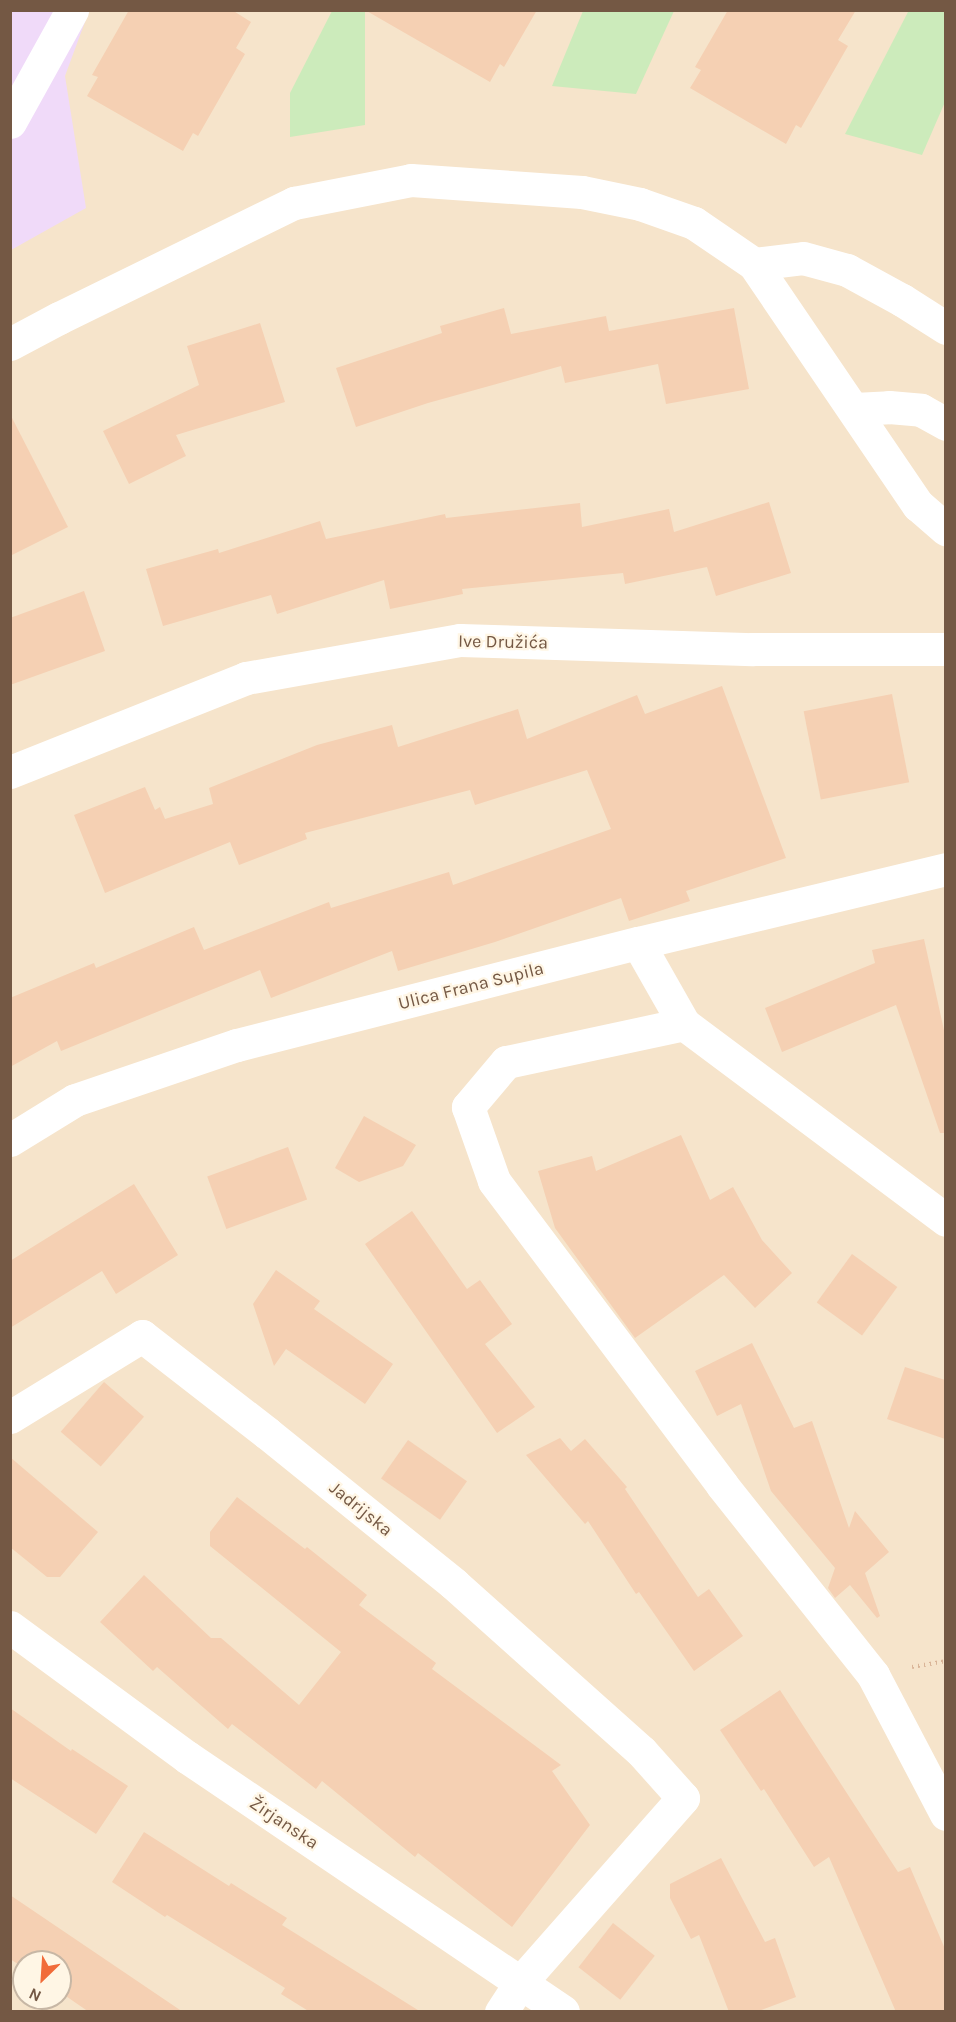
<!DOCTYPE html>
<html>
<head>
<meta charset="utf-8">
<style>
	body { margin:0 }
	#map { position:relative; width:956px; height:2022px; overflow:hidden; background:#fef3dd; font-family:Karla,sans-serif }
	div>[style] { position:absolute }
	[style*='--x'] { left:calc(var(--x)*1px); top:calc(var(--y)*1px); width:calc(var(--w)*1px); rotate:calc(var(--a)*1deg) }
	.residential>* { inset:0; background:#f6e4cb }
	.education>* { inset:0; background:#f0daf9 }
	.green>* { inset:0; background:#ccebbb }
	.building>* { inset:0; background:#f5d0b3; transform-origin:0 0 }
	.path>* { height:4px; margin-top:-2px; transform-origin:0; background:repeating-linear-gradient(90deg,#d9b497 0 1.5px,transparent 0 6px) }
	.minor>* { height:33px; margin:-16.5px; padding:0 16.5px; transform-origin:16.5px; border-radius:16.5px; background:#fff }
	span { translate:-50% -50%; white-space:nowrap; text-align:center; line-height:1.15; -webkit-text-stroke:4.5px #fff6e5; paint-order:stroke }
	.street-label { font-size:18px; color:#745844 }
	.frame { position:absolute; inset:0; border:12px solid #745844; pointer-events:none }
	.north { position:absolute; left:12px; top:1950px; width:60px; height:60px; box-sizing:border-box; background:#fff6e5; border:2px solid #c7b7a5; border-radius:50%; rotate:205deg; font-size:16px; font-weight:700; line-height:24px; text-align:center; color:#745844 }
	.north::after { content:''; display:block; margin:auto; width:21px; height:27px; background:#f16b39; clip-path:polygon(50% 0,100% 100%,50% 72%,0 100%) }
</style>
</head>
<body>
<div id="map">
	<div class="residential">
		<i style="clip-path:polygon(evenodd,11px 11px,945px 11px,945px 2011px,11px 2012px,11px 11px,24px 1962px,60px 1962px,60px 1998px,24px 1998px,24px 1962px)"></i>
	</div>
	<div class="education">
		<i style="clip-path:polygon(11px 11px,89px 11px,65px 76px,86px 208px,11px 250px)"></i>
	</div>
	<div class="green">
		<i style="clip-path:polygon(909px 10px,945px 11px,945px 102px,922px 155px,845px 134px)"></i>
		<i style="clip-path:polygon(332px 11px,365px 11px,365px 125px,290px 137px,290px 93px)"></i>
		<i style="clip-path:polygon(583px 11px,674px 11px,636px 94px,552px 86px)"></i>
	</div>
	<div class="building">
		<i style="clip-path:polygon(129px 10px,232px 10px,251px 22px,236px 48px,245px 54px,198px 136px,193px 133px,183px 151px,87px 96px,98px 77px,92px 75px)"></i>
		<i style="clip-path:polygon(365px 10px,537px 10px,504px 67px,500px 64px,490px 82px)"></i>
		<i style="clip-path:polygon(728px 10px,856px 10px,838px 40px,848px 46px,801px 128px,796px 125px,786px 144px,690px 88px,701px 70px,695px 67px)"></i>
		<i style="clip-path:polygon(504px 308px,511px 334px,606px 316px,609px 331px,734px 308px,749px 389px,666px 404px,658px 364px,565px 383px,561px 366px,428px 403px,356px 427px,336px 368px,442px 333px,440px 326px)"></i>
		<i style="clip-path:polygon(260px 323px,285px 402px,176px 435px,186px 456px,129px 484px,103px 431px,199px 385px,187px 346px)"></i>
		<i style="clip-path:polygon(10px 414px,68px 527px,10px 556px)"></i>
		<i style="clip-path:polygon(769px 502px,791px 573px,716px 596px,707px 567px,625px 584px,623px 573px,462px 589px,463px 594px,390px 609px,384px 580px,277px 614px,271px 595px,163px 626px,146px 569px,218px 549px,219px 553px,320px 521px,326px 539px,445px 514px,446px 518px,580px 503px,582px 527px,669px 509px,674px 532px)"></i>
		<i style="clip-path:polygon(84px 591px,105px 651px,10px 685px,10px 618px)"></i>
		<i style="clip-path:polygon(722px 686px,786px 858px,686px 891px,690px 901px,629px 921px,621px 898px,495px 942px,398px 971px,392px 951px,271px 998px,260px 970px,61px 1051px,57px 1041px,10px 1067px,10px 998px,94px 963px,96px 968px,194px 927px,204px 950px,329px 902px,331px 908px,449px 872px,453px 885px,611px 829px,587px 770px,475px 805px,470px 790px,305px 833px,307px 839px,239px 865px,230px 842px,105px 893px,74px 815px,145px 787px,155px 810px,160px 807px,165px 819px,213px 804px,209px 788px,317px 745px,392px 725px,398px 747px,518px 709px,527px 739px,637px 695px,645px 714px)"></i>
		<i style="left:892px;top:694px;width:90px;height:90px;rotate:79deg"></i>
		<i style="clip-path:polygon(924px 939px,945px 1035px,945px 1133px,940px 1133px,896px 1005px,782px 1052px,765px 1008px,875px 963px,872px 950px)"></i>
		<i style="clip-path:polygon(364px 1116px,416px 1145px,403px 1166px,359px 1182px,335px 1168px)"></i>
		<i style="clip-path:polygon(681px 1135px,710px 1200px,733px 1187px,762px 1240px,792px 1273px,755px 1308px,724px 1275px,635px 1338px,555px 1228px,538px 1171px,592px 1156px,596px 1171px)"></i>
		<i style="left:288px;top:1147px;width:56px;height:86px;rotate:70deg"></i>
		<i style="clip-path:polygon(134px 1184px,178px 1255px,116px 1294px,102px 1271px,10px 1328px,10px 1261px)"></i>
		<i style="clip-path:polygon(412px 1211px,467px 1289px,480px 1280px,512px 1324px,485px 1344px,535px 1407px,497px 1433px,365px 1244px)"></i>
		<i style="left:852px;top:1254px;width:56px;height:60px;rotate:36deg"></i>
		<i style="clip-path:polygon(276px 1270px,320px 1301px,314px 1309px,393px 1364px,365px 1404px,286px 1349px,274px 1366px,253px 1304px)"></i>
		<i style="clip-path:polygon(752px 1343px,794px 1428px,812px 1421px,849px 1528px,855px 1511px,889px 1552px,865px 1573px,880px 1616px,877px 1618px,850px 1585px,835px 1598px,828px 1588px,835px 1568px,771px 1491px,741px 1404px,717px 1416px,695px 1371px)"></i>
		<i style="clip-path:polygon(905px 1367px,945px 1380px,945px 1439px,887px 1419px)"></i>
		<i style="left:104px;top:1382px;width:53px;height:66px;rotate:41deg"></i>
		<i style="clip-path:polygon(560px 1438px,571px 1451px,585px 1439px,627px 1487px,625px 1489px,698px 1597px,709px 1589px,743px 1636px,694px 1671px,639px 1592px,636px 1594px,588px 1521px,585px 1524px,526px 1455px)"></i>
		<i style="left:408px;top:1440px;width:72px;height:47px;rotate:35deg"></i>
		<i style="clip-path:polygon(10px 1457px,98px 1532px,60px 1577px,47px 1577px,10px 1547px)"></i>
		<i style="clip-path:polygon(237px 1497px,305px 1549px,307px 1547px,367px 1595px,359px 1605px,436px 1663px,432px 1669px,561px 1765px,552px 1771px,590px 1825px,512px 1927px,418px 1853px,415px 1857px,322px 1781px,316px 1789px,232px 1724px,228px 1729px,157px 1667px,153px 1671px,100px 1622px,144px 1575px,211px 1638px,221px 1638px,299px 1705px,341px 1652px,210px 1546px,210px 1532px)"></i>
		<i style="clip-path:polygon(780px 1690px,898px 1872px,910px 1867px,945px 1949px,945px 2012px,896px 2012px,829px 1857px,814px 1867px,764px 1789px,761px 1791px,720px 1730px)"></i>
		<i style="clip-path:polygon(10px 1708px,71px 1751px,72px 1749px,128px 1786px,96px 1834px,10px 1778px)"></i>
		<i style="clip-path:polygon(144px 1832px,229px 1886px,231px 1883px,287px 1918px,282px 1925px,421px 2012px,310px 2012px,281px 1994px,285px 1988px,167px 1915px,165px 1917px,112px 1882px)"></i>
		<i style="clip-path:polygon(721px 1858px,765px 1942px,775px 1938px,796px 1997px,756px 2012px,729px 2012px,699px 1935px,691px 1939px,670px 1898px,670px 1884px)"></i>
		<i style="clip-path:polygon(10px 1895px,183px 2012px,89px 2012px,60px 1992px,60px 1962px,24px 1962px,24px 1968px,10px 1959px)"></i>
		<i style="left:613px;top:1923px;width:53px;height:56px;rotate:38deg"></i>
	</div>
	<div class="path">
		<i style="--x:912;--y:1667;--w:35;--a:-10"></i>
	</div>
	<div class="minor">
		<i style="--x:10;--y:122;--w:128;--a:-61"></i>
		<i style="--x:754;--y:264;--w:49;--a:-7"></i>
		<i style="--x:803;--y:258;--w:46;--a:15.3"></i>
		<i style="--x:847;--y:270;--w:63;--a:28.6"></i>
		<i style="--x:902;--y:300;--w:52;--a:32.5"></i>
		<i style="--x:10;--y:344;--w:55;--a:-28"></i>
		<i style="--x:59;--y:318;--w:262;--a:-26.1"></i>
		<i style="--x:294;--y:203;--w:119;--a:-11.1"></i>
		<i style="--x:411;--y:180;--w:171;--a:4"></i>
		<i style="--x:582;--y:192;--w:59;--a:11.7"></i>
		<i style="--x:640;--y:204;--w:57;--a:19.4"></i>
		<i style="--x:694;--y:223;--w:73;--a:34.3"></i>
		<i style="--x:754;--y:264;--w:292;--a:55.8"></i>
		<i style="--x:918;--y:505;--w:37;--a:41"></i>
		<i style="--x:854;--y:409;--w:35;--a:-3"></i>
		<i style="--x:889;--y:407;--w:32;--a:5"></i>
		<i style="--x:921;--y:410;--w:29;--a:29"></i>
		<i style="--x:10;--y:772;--w:254;--a:-21.7"></i>
		<i style="--x:246;--y:678;--w:217;--a:-10.1"></i>
		<i style="--x:460;--y:640;--w:293;--a:1.8"></i>
		<i style="--x:753;--y:649;--w:193;--a:0"></i>
		<i style="--x:638;--y:943;--w:93;--a:60.4"></i>
		<i style="--x:684;--y:1024;--w:327;--a:36.8"></i>
		<i style="--x:684;--y:1024;--w:182;--a:167.9"></i>
		<i style="--x:506;--y:1062;--w:59;--a:130.2"></i>
		<i style="--x:468;--y:1107;--w:78;--a:70.6"></i>
		<i style="--x:494;--y:1181;--w:380;--a:53.1"></i>
		<i style="--x:722;--y:1485;--w:243;--a:51.5"></i>
		<i style="--x:873;--y:1675;--w:157;--a:62.3"></i>
		<i style="--x:10;--y:1140;--w:76;--a:-31.6"></i>
		<i style="--x:75;--y:1100;--w:171;--a:-18.8"></i>
		<i style="--x:237;--y:1045;--w:414;--a:-14.3"></i>
		<i style="--x:638;--y:943;--w:317;--a:-13.5"></i>
		<i style="--x:10;--y:1417;--w:155;--a:-31.5"></i>
		<i style="--x:142;--y:1336;--w:158;--a:37.8"></i>
		<i style="--x:267;--y:1433;--w:240;--a:38.9"></i>
		<i style="--x:454;--y:1584;--w:251;--a:41.8"></i>
		<i style="--x:641;--y:1751;--w:63;--a:48.2"></i>
		<i style="--x:683;--y:1798;--w:247;--a:131.4"></i>
		<i style="--x:520;--y:1983;--w:35;--a:123"></i>
		<i style="--x:10;--y:1627;--w:220;--a:36.3"></i>
		<i style="--x:187;--y:1757;--w:454;--a:34.1"></i>
	</div>
	<div class="street-label">
		<span style="left:503px;top:642px;rotate:1deg">Ive Družića</span>
		<span style="left:471px;top:986px;rotate:-14deg">Ulica Frana Supila</span>
		<span style="left:361px;top:1509px;rotate:39deg">Jadrijska</span>
		<span style="left:284px;top:1823px;rotate:34deg">Žirjanska</span>
	</div>
	<div class="frame"></div>
	<div class="north">N</div>
</div>
</body>
</html>
